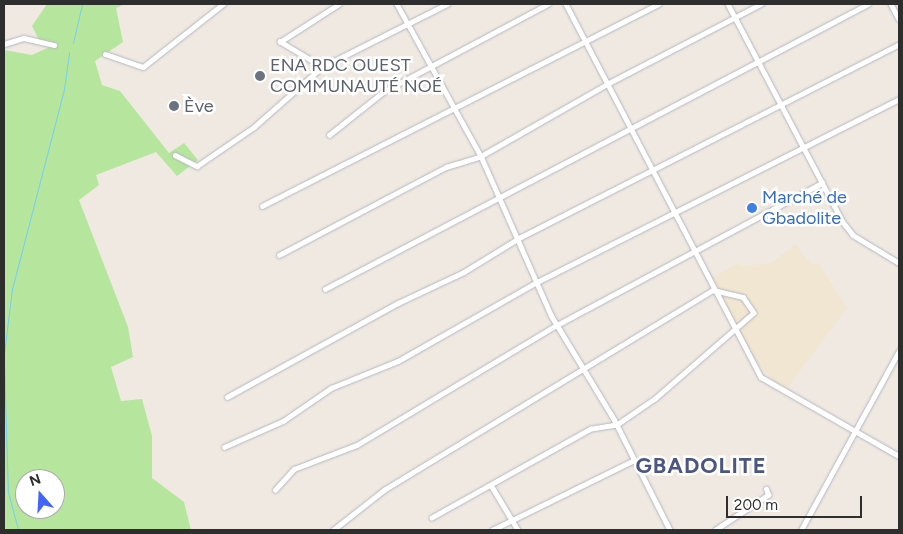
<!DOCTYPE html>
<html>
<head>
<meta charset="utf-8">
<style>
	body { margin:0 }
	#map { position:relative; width:903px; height:534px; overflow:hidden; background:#efe9e1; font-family:Figtree,sans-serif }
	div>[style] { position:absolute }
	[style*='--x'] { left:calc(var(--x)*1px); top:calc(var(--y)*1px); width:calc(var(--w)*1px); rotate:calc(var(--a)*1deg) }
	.education>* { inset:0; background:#f0e6d1 }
	.green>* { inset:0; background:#b6e59e }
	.stream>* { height:1px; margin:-0.5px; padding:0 0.5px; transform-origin:0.5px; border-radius:0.5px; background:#75cff0 }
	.roads { filter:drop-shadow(0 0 1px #b4b7c1) drop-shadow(0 0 1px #b4b7c1) }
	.minor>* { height:4.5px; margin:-2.25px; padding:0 2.25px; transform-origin:2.25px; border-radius:2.25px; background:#fff }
	.dots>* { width:14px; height:14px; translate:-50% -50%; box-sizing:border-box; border:2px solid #fff; border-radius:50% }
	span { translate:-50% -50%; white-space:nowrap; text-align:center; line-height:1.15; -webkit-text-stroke:5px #fff; paint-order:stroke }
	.worship-label { font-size:18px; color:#5b616d }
	.left { translate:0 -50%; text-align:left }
	.shop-label { font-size:18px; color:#366cbe }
	.district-label { font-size:22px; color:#4d5680; font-weight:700; letter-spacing:1px }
	.frame { position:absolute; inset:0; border:5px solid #2e2e2e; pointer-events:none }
	.north { position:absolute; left:15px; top:469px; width:50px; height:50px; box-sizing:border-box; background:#fff; border:1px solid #ababab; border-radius:50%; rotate:341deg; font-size:14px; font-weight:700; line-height:20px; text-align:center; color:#2e2e2e }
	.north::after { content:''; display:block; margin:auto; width:18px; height:22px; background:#4264fb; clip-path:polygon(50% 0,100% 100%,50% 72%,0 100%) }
	.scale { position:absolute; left:726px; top:496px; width:136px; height:22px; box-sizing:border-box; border:2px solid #2e2e2e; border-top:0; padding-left:6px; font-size:15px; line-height:18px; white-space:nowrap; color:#2e2e2e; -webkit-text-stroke:4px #fff; paint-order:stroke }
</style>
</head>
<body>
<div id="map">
	<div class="education">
		<i style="clip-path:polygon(795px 244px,811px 264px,819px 264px,847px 308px,787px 388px,773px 381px,753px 358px,711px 278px,739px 263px,742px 266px,772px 263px)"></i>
	</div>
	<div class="green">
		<i style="clip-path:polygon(evenodd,47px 4px,125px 4px,116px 8px,123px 42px,95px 61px,102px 85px,120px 91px,169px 153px,184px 143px,198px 160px,177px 176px,156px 152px,96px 175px,99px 185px,79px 200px,128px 327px,133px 357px,111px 367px,121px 401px,142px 399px,152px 436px,152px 478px,184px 502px,191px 530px,4px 530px,4px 50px,32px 55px,56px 44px,40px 42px,32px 26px,47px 4px,25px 479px,55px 479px,55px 509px,25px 509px,25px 479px)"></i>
	</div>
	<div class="stream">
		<i style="--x:73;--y:43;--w:40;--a:-77"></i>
		<i style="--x:4;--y:354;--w:65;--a:-83"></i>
		<i style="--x:12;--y:289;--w:207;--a:-75.4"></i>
		<i style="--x:64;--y:89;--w:37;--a:-82"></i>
		<i style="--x:4;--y:361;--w:131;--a:88.3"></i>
		<i style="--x:8;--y:492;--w:39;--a:75"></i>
	</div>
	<div class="roads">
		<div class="minor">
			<i style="--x:397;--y:4;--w:174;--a:61.1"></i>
			<i style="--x:481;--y:156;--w:174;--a:66.2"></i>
			<i style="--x:551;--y:315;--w:122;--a:58.8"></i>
			<i style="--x:614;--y:419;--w:124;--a:63.2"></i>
			<i style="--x:566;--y:4;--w:421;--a:62.4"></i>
			<i style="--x:761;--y:377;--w:159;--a:29.8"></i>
			<i style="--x:728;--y:4;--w:246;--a:62.2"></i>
			<i style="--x:843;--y:222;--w:16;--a:52"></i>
			<i style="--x:853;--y:235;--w:54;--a:31.3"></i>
			<i style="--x:891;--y:4;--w:17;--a:62"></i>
			<i style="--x:4;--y:44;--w:21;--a:-17"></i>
			<i style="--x:24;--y:38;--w:31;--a:13"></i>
			<i style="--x:105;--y:54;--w:40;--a:18.9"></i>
			<i style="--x:143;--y:67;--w:102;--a:-38.2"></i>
			<i style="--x:322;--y:67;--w:49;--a:-149.2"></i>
			<i style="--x:280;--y:42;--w:70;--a:-32.8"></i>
			<i style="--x:329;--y:135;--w:69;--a:-38.5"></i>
			<i style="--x:383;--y:92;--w:187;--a:-28.1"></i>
			<i style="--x:175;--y:155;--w:25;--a:27"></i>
			<i style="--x:197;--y:166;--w:69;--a:-34.4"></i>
			<i style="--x:254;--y:127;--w:91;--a:-41.4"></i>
			<i style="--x:322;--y:67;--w:140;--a:-26.7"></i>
			<i style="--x:262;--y:206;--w:445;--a:-27"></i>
			<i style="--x:279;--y:255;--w:189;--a:-27.8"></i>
			<i style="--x:446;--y:167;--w:37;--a:-17"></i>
			<i style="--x:481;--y:156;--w:145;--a:-29.7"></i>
			<i style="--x:607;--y:84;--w:174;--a:-27.5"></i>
			<i style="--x:325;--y:289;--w:613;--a:-27.69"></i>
			<i style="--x:227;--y:397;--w:195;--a:-28.8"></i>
			<i style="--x:398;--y:303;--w:73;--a:-25.2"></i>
			<i style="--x:464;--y:272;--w:65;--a:-31.7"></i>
			<i style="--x:519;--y:238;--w:427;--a:-27"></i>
			<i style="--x:224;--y:447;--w:64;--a:-23.8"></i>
			<i style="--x:283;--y:421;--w:58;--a:-34.5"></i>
			<i style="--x:331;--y:388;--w:72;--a:-21.9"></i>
			<i style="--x:398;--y:361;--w:160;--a:-29.6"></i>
			<i style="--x:537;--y:282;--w:406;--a:-26.8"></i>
			<i style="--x:491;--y:485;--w:52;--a:59"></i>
			<i style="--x:275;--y:490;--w:28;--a:-48"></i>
			<i style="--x:294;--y:469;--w:67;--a:-20.9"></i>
			<i style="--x:357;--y:445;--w:233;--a:-31"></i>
			<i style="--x:557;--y:325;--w:301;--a:-28.2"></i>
			<i style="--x:333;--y:530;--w:65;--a:-38.1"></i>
			<i style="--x:384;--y:490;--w:385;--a:-31.3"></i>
			<i style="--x:713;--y:290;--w:31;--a:13"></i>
			<i style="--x:743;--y:297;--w:19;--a:55"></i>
			<i style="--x:754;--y:313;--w:131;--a:139"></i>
			<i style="--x:655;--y:399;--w:46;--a:145.6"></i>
			<i style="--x:617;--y:425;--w:26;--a:171"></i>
			<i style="--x:591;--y:429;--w:182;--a:150.8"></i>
			<i style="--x:492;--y:530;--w:158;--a:-26.2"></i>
			<i style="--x:715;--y:530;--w:64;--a:-33.4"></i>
			<i style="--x:768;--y:495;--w:6;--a:-108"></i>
			<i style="--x:801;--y:530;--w:204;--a:-61.3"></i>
		</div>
	</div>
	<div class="dots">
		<i style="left:260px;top:76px;background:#6b7280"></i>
		<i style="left:174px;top:106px;background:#6b7280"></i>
		<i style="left:752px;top:208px;background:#3f7fe0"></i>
	</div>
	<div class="worship-label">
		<span class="left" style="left:270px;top:76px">ENA RDC OUEST<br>COMMUNAUTÉ NOÉ</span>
		<span class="left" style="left:184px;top:106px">Ève</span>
	</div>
	<div class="shop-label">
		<span class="left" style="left:762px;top:208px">Marché de<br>Gbadolite</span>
	</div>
	<div class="district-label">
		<span style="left:701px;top:466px">GBADOLITE</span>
	</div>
	<div class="frame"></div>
	<div class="north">N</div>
	<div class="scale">200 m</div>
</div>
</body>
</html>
